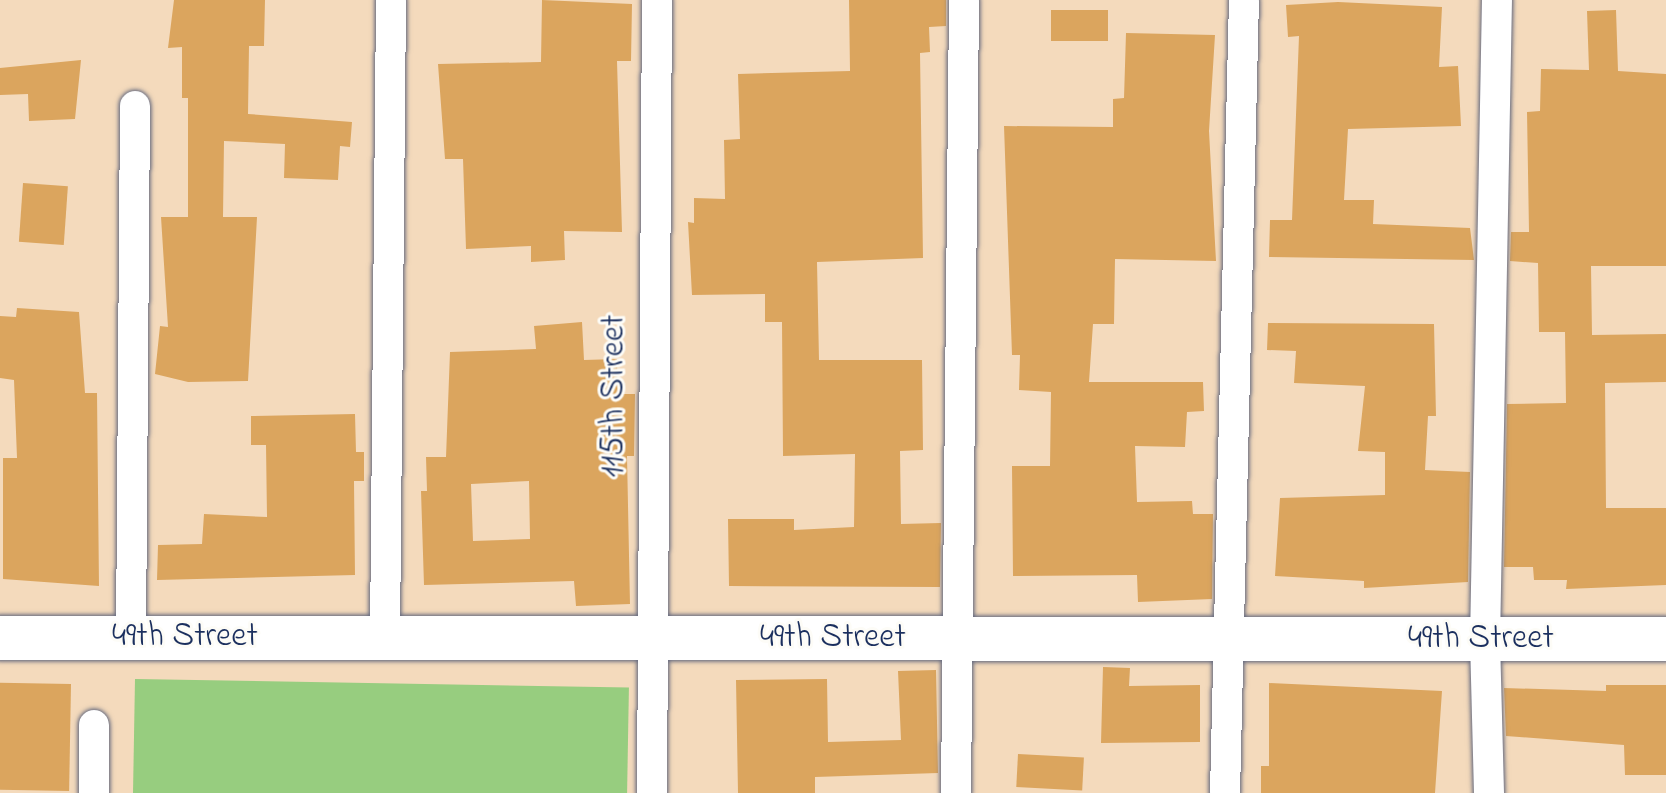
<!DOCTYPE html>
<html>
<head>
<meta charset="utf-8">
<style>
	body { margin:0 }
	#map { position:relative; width:1666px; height:793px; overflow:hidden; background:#f4dabc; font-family:"Indie Flower",sans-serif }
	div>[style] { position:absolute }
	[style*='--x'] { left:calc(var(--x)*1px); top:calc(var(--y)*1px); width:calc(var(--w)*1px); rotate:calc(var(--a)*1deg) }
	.green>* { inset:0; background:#97cd7f; transform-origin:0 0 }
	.building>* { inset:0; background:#dba55e; transform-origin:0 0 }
	.roads { filter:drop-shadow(0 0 2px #676b7f) drop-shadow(0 0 2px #676b7f) }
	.street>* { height:30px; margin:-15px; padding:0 15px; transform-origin:15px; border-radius:15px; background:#fff }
	.secondary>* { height:44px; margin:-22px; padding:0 22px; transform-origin:22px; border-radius:22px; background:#fff }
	span { translate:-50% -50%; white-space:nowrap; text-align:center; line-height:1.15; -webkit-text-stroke:6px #fdfcf7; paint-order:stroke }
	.street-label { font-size:34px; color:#1b2f5e }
</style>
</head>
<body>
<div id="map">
	<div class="green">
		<i style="left:135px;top:679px;width:494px;height:114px;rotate:1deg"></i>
	</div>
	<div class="building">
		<i style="clip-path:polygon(174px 0,265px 0,264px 46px,249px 46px,248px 114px,352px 122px,350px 147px,340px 146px,338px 180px,284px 178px,285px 144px,224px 141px,223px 217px,257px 217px,248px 381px,188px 382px,155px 374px,160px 326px,168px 327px,161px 217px,188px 217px,188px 98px,182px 98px,182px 47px,168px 48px)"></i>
		<i style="clip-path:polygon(542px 0,632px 4px,631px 61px,617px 61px,622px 232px,564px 231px,565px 260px,531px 262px,531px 246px,466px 249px,463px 159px,445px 159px,438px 64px,541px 62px)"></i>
		<i style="clip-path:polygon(849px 0,946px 0,946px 26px,929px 27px,930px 52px,920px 53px,923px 258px,817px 262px,819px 360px,922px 360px,923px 450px,900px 451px,901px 524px,941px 523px,940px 587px,729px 586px,728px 519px,794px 519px,794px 530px,854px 527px,855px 454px,783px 456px,782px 322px,765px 322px,765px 294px,692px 295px,688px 222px,694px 223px,694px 198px,725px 199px,724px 140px,740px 139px,738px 74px,850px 71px)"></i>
		<i style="clip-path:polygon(1338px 2px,1442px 7px,1439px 67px,1458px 66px,1461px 126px,1348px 129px,1344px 200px,1374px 200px,1373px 224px,1470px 228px,1474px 260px,1269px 257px,1270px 220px,1292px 220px,1299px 36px,1288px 37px,1286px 5px)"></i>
		<i style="left:1051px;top:10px;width:57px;height:31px"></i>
		<i style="clip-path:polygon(1616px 10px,1618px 71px,1666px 74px,1666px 266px,1591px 266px,1592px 335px,1666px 334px,1666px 382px,1605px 383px,1606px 508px,1666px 508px,1666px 585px,1566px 589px,1567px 580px,1534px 580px,1533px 567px,1504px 567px,1507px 404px,1566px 403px,1565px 332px,1539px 332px,1538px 263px,1510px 261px,1511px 232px,1529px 232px,1527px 112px,1540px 111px,1541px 69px,1589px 70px,1587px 11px)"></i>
		<i style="clip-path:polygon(1126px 33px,1215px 35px,1209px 131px,1216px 261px,1115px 259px,1114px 324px,1093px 324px,1089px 382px,1203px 382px,1204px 411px,1187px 412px,1185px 447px,1135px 446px,1137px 502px,1192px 501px,1193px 514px,1213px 514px,1212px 599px,1138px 602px,1137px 575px,1013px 576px,1012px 466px,1050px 466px,1051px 392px,1019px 390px,1020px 355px,1012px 355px,1004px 126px,1113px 127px,1113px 99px,1124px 98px)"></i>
		<i style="clip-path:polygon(81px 60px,75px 119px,29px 121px,28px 94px,0 95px,0 68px)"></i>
		<i style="left:23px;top:183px;width:45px;height:59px;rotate:4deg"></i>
		<i style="clip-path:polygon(17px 308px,79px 312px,85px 393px,97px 393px,99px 586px,3px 579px,3px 458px,17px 458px,14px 380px,0 378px,0 316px,16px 317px)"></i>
		<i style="clip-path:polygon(evenodd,582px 322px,584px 360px,617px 359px,618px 394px,635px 394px,634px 456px,627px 456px,630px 604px,576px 606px,574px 581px,424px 585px,421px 491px,427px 491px,426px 457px,446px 457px,450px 352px,536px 349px,534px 326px,582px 322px,529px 481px,530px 539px,473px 541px,471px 484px,529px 481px)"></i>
		<i style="clip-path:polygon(1268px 323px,1434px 324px,1436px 416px,1428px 416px,1425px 470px,1470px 472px,1468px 582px,1364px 588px,1364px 581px,1275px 576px,1280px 498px,1385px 495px,1385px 452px,1358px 451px,1365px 386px,1294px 383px,1296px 351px,1267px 350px)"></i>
		<i style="clip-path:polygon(355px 414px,356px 452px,364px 452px,364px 481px,354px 481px,355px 575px,157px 580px,158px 545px,202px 544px,204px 514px,267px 517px,266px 445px,251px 445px,251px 416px)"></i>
		<i style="clip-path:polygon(1103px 667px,1130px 668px,1129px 686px,1200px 685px,1200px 742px,1101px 743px)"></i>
		<i style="clip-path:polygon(936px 670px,938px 773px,815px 777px,815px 793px,738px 793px,736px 680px,827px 679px,828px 742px,901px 740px,898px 671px)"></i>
		<i style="clip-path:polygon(1269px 683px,1442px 691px,1435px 793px,1261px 793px,1261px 766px,1269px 766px)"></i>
		<i style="left:71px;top:684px;width:107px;height:71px;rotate:91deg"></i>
		<i style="clip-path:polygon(1606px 685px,1666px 685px,1666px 775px,1625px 775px,1624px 745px,1506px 736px,1504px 688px,1606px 691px)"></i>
		<i style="left:1018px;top:754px;width:66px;height:33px;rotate:3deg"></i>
	</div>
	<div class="roads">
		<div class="street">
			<i style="--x:385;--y:637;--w:637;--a:-89.46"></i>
			<i style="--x:131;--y:638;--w:532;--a:-89.57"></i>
			<i style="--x:94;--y:793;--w:68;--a:-90"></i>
			<i style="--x:652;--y:793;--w:793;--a:-89.64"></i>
			<i style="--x:956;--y:793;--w:793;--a:-89.42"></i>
			<i style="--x:1225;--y:793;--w:793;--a:-88.63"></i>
			<i style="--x:1489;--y:793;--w:152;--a:-91.5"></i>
			<i style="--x:1485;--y:641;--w:641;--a:-88.93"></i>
		</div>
		<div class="secondary">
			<i style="--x:0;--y:638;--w:1666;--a:0.03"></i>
		</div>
	</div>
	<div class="street-label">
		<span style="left:615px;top:396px;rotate:-90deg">115th Street</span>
		<span style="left:185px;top:638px">49th Street</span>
		<span style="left:833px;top:639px">49th Street</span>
		<span style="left:1481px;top:640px">49th Street</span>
	</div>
</div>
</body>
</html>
